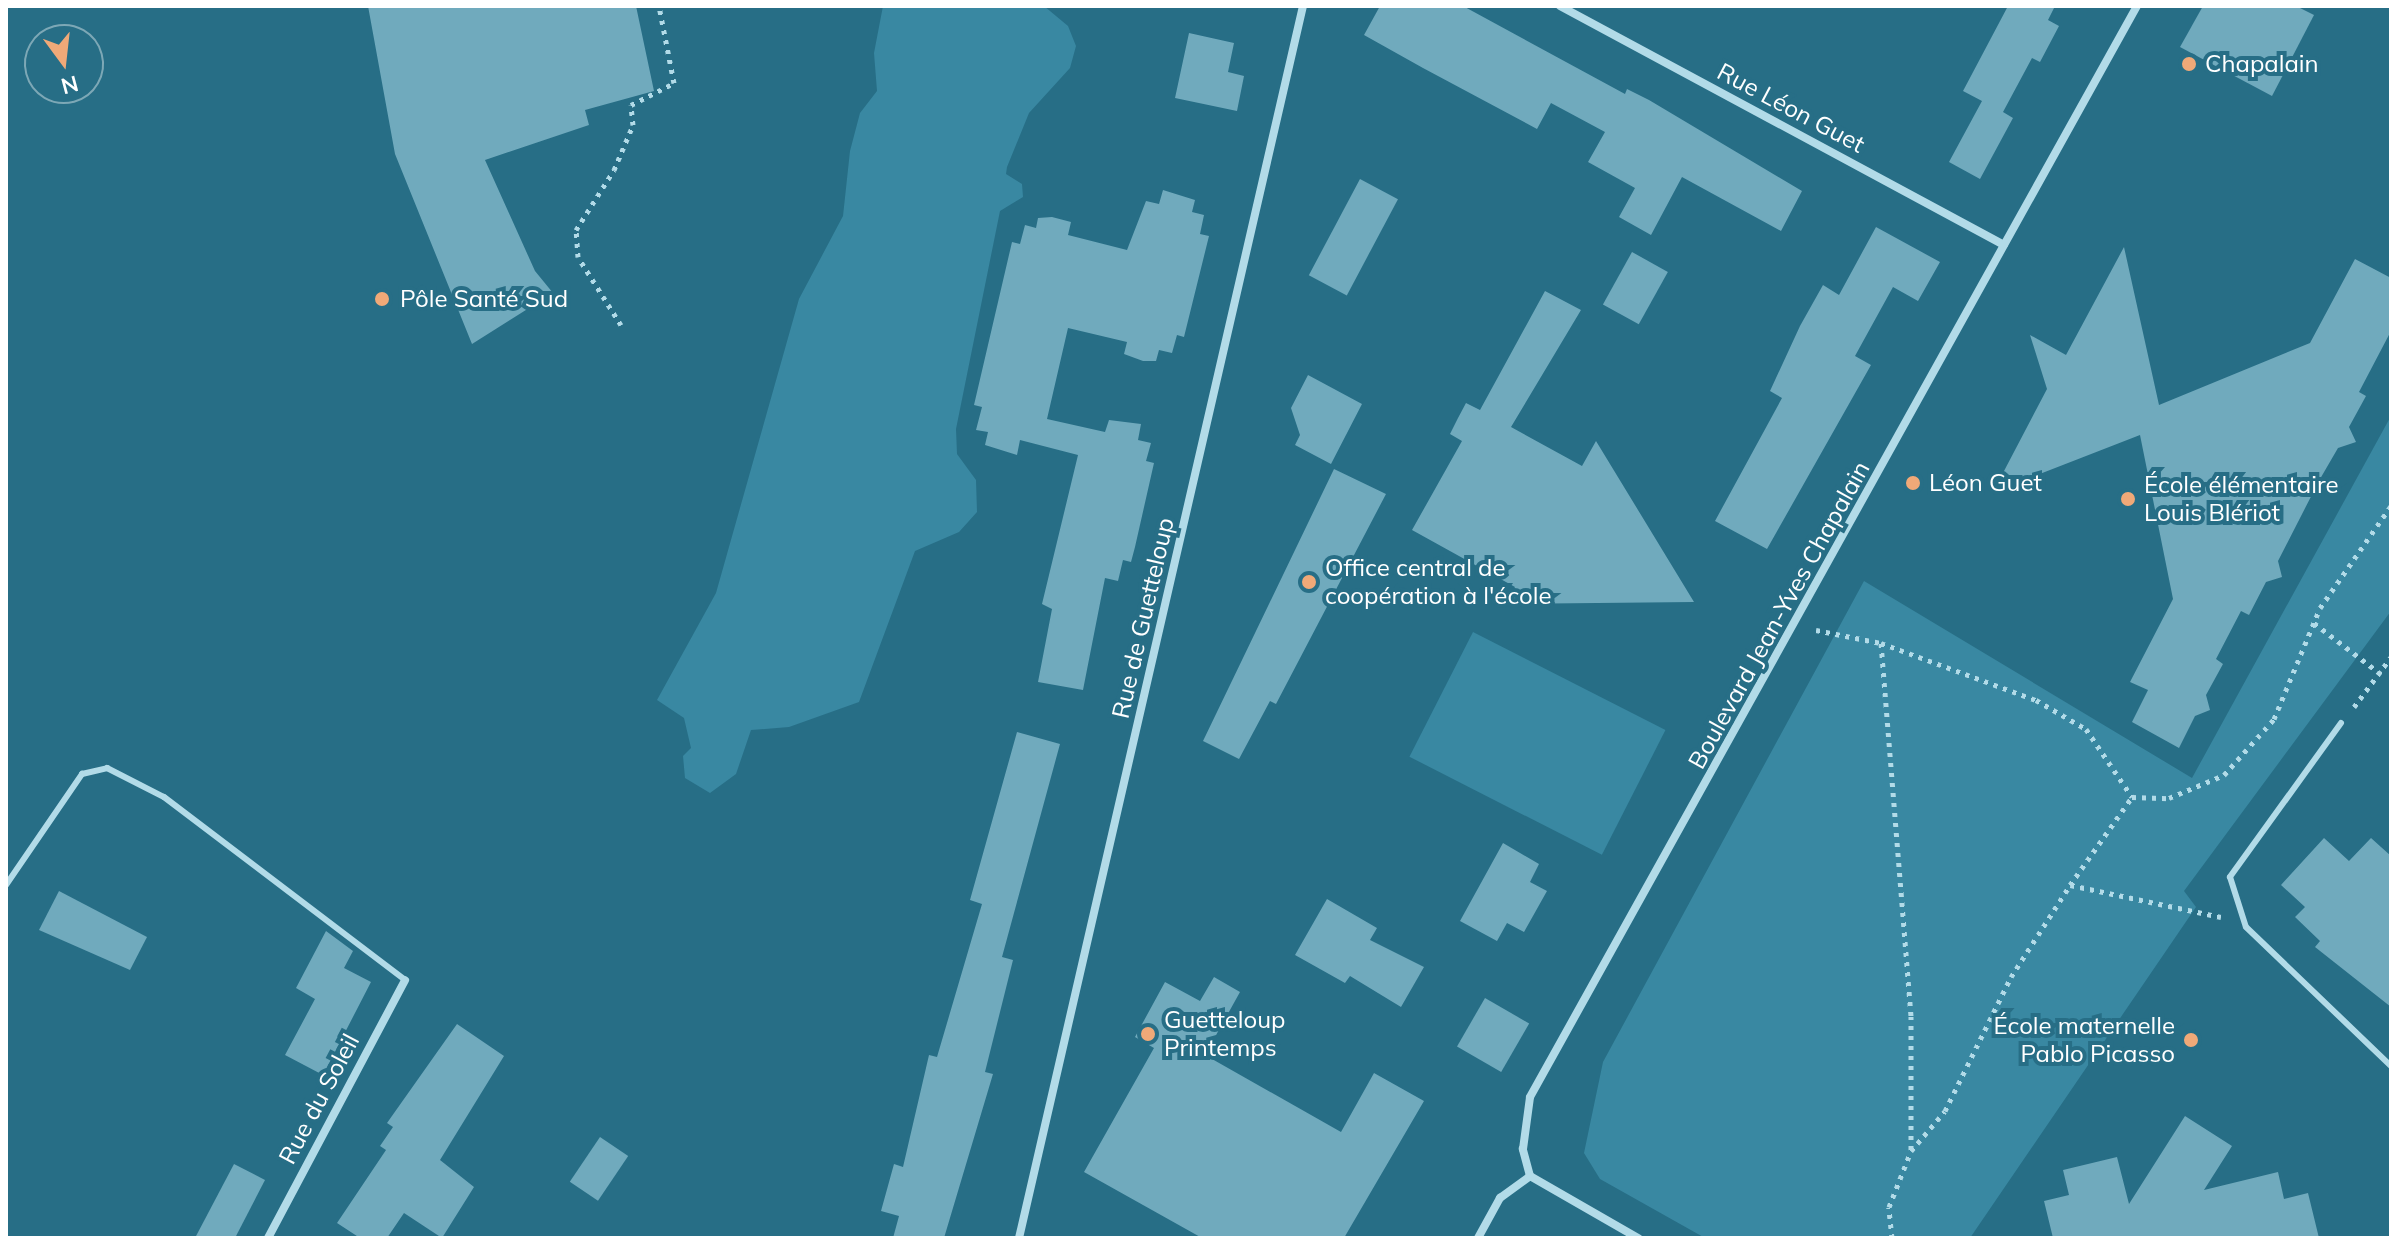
<!DOCTYPE html>
<html>
<head>
<meta charset="utf-8">
<style>
	body { margin:0 }
	#map { position:relative; width:2397px; height:1244px; overflow:hidden; background:#276e86; font-family:Mulish,sans-serif }
	div>[style] { position:absolute }
	[style*='--x'] { left:calc(var(--x)*1px); top:calc(var(--y)*1px); width:calc(var(--w)*1px); rotate:calc(var(--a)*1deg) }
	.green>* { inset:0; background:#3988a2; transform-origin:0 0 }
	.building>* { inset:0; background:#70aabd; transform-origin:0 0 }
	.path>* { height:5px; margin-top:-2.5px; transform-origin:0; background:repeating-linear-gradient(90deg,#b2dbe8 0 4px,transparent 0 10px) }
	.lane>* { height:6px; margin:-3px; padding:0 3px; transform-origin:3px; border-radius:3px; background:#b2dbe8 }
	.street>* { height:8px; margin:-4px; padding:0 4px; transform-origin:4px; border-radius:4px; background:#b2dbe8 }
	.dots>* { width:22px; height:22px; translate:-50% -50%; box-sizing:border-box; border:4px solid #276e86; border-radius:50% }
	span { translate:-50% -50%; white-space:nowrap; text-align:center; line-height:1.15; -webkit-text-stroke:8px #276e86; paint-order:stroke }
	.poi-label { font-size:24px; color:#fff }
	.left { translate:0 -50%; text-align:left }
	.right { translate:-100% -50%; text-align:right }
	.street-label { font-size:24px; color:#fff }
	.frame { position:absolute; inset:0; border:8px solid #fff; pointer-events:none }
	.north { position:absolute; left:24px; top:24px; width:80px; height:80px; box-sizing:border-box; background:#276e86; border:2px solid #7da8b6; border-radius:50%; rotate:165deg; font-size:22px; font-weight:700; line-height:32px; text-align:center; color:#fff }
	.north::after { content:''; display:block; margin:auto; width:28px; height:36px; background:#f0a978; clip-path:polygon(50% 0,100% 100%,50% 72%,0 100%) }
</style>
</head>
<body>
<div id="map">
	<div class="green">
		<i style="clip-path:polygon(883px 6px,1044px 6px,1068px 26px,1076px 46px,1070px 68px,1029px 113px,1007px 167px,1006px 174px,1022px 184px,1023px 197px,1000px 211px,956px 429px,957px 454px,976px 480px,977px 512px,959px 532px,915px 551px,859px 702px,789px 727px,751px 730px,736px 774px,710px 793px,685px 778px,683px 756px,691px 748px,684px 718px,657px 700px,716px 593px,799px 299px,843px 216px,850px 151px,860px 113px,877px 91px,874px 53px)"></i>
		<i style="clip-path:polygon(2391px 416px,2391px 611px,2184px 891px,2196px 907px,1970px 1238px,1705px 1238px,1600px 1179px,1584px 1153px,1603px 1062px,1864px 581px,2192px 778px)"></i>
		<i style="left:1473px;top:632px;width:216px;height:140px;rotate:27deg"></i>
	</div>
	<div class="building">
		<i style="clip-path:polygon(368px 6px,636px 6px,654px 91px,585px 110px,589px 125px,485px 160px,535px 271px,553px 293px,472px 344px,395px 154px)"></i>
		<i style="clip-path:polygon(1380px 6px,1463px 6px,1625px 94px,1627px 89px,1649px 100px,1802px 191px,1781px 231px,1682px 177px,1651px 235px,1619px 217px,1635px 188px,1588px 162px,1605px 132px,1551px 103px,1537px 129px,1423px 68px,1364px 35px)"></i>
		<i style="clip-path:polygon(2008px 6px,2055px 6px,2048px 20px,2059px 26px,2040px 62px,2032px 58px,2003px 112px,2013px 118px,1980px 179px,1949px 162px,1982px 101px,1963px 91px)"></i>
		<i style="clip-path:polygon(2203px 6px,2296px 6px,2314px 15px,2272px 96px,2180px 47px)"></i>
		<i style="clip-path:polygon(1189px 33px,1234px 43px,1228px 72px,1244px 76px,1237px 111px,1175px 98px)"></i>
		<i style="left:1360px;top:179px;width:43px;height:109px;rotate:28deg"></i>
		<i style="clip-path:polygon(1163px 190px,1195px 200px,1192px 212px,1204px 215px,1200px 234px,1209px 236px,1184px 337px,1177px 335px,1172px 353px,1159px 350px,1156px 361px,1143px 361px,1124px 354px,1127px 342px,1068px 328px,1047px 419px,1105px 432px,1109px 420px,1141px 424px,1138px 440px,1151px 443px,1146px 461px,1154px 463px,1135px 547px,1131px 562px,1123px 560px,1118px 581px,1105px 578px,1083px 690px,1038px 682px,1052px 609px,1042px 604px,1078px 455px,1020px 440px,1017px 455px,985px 445px,988px 432px,976px 430px,982px 407px,974px 405px,1012px 242px,1020px 244px,1025px 225px,1036px 228px,1038px 218px,1052px 217px,1071px 222px,1068px 235px,1127px 250px,1146px 201px,1159px 204px)"></i>
		<i style="clip-path:polygon(1876px 227px,1940px 262px,1918px 301px,1893px 287px,1855px 356px,1871px 365px,1767px 549px,1715px 521px,1782px 398px,1770px 391px,1800px 326px,1823px 285px,1839px 295px)"></i>
		<i style="clip-path:polygon(2124px 247px,2159px 405px,2310px 343px,2355px 259px,2391px 278px,2391px 331px,2359px 392px,2366px 396px,2349px 427px,2356px 442px,2338px 448px,2320px 479px,2278px 561px,2282px 577px,2266px 582px,2249px 615px,2241px 611px,2216px 659px,2223px 664px,2206px 695px,2210px 710px,2195px 716px,2179px 748px,2132px 722px,2148px 690px,2130px 682px,2173px 599px,2140px 435px,1993px 492px,2047px 389px,2030px 335px,2066px 355px)"></i>
		<i style="left:1632px;top:252px;width:41px;height:60px;rotate:29deg"></i>
		<i style="clip-path:polygon(1545px 291px,1581px 310px,1511px 427px,1582px 466px,1596px 441px,1694px 602px,1506px 604px,1515px 587px,1412px 530px,1462px 441px,1450px 434px,1458px 418px,1466px 403px,1480px 410px)"></i>
		<i style="clip-path:polygon(1308px 375px,1362px 404px,1331px 464px,1295px 445px,1300px 435px,1291px 408px)"></i>
		<i style="clip-path:polygon(1334px 469px,1386px 494px,1276px 704px,1270px 701px,1239px 759px,1203px 741px)"></i>
		<i style="clip-path:polygon(1017px 732px,1060px 744px,1002px 957px,1013px 960px,985px 1072px,993px 1074px,944px 1238px,893px 1238px,899px 1216px,881px 1211px,894px 1164px,903px 1167px,929px 1055px,937px 1057px,982px 904px,970px 900px)"></i>
		<i style="clip-path:polygon(2324px 838px,2349px 861px,2371px 838px,2391px 856px,2391px 1007px,2315px 947px,2320px 941px,2295px 917px,2305px 907px,2281px 885px)"></i>
		<i style="clip-path:polygon(1503px 843px,1539px 864px,1530px 882px,1547px 891px,1524px 932px,1507px 923px,1497px 941px,1460px 921px)"></i>
		<i style="clip-path:polygon(59px 891px,147px 937px,130px 970px,39px 930px)"></i>
		<i style="clip-path:polygon(1327px 899px,1377px 928px,1370px 940px,1424px 967px,1401px 1007px,1350px 976px,1345px 983px,1295px 955px)"></i>
		<i style="clip-path:polygon(326px 931px,353px 951px,344px 968px,371px 982px,323px 1075px,285px 1055px,315px 999px,296px 988px)"></i>
		<i style="clip-path:polygon(1214px 977px,1240px 992px,1205px 1055px,1341px 1132px,1374px 1073px,1424px 1101px,1344px 1238px,1202px 1238px,1084px 1172px,1154px 1048px,1135px 1037px,1165px 982px,1200px 1001px)"></i>
		<i style="left:1485px;top:998px;width:51px;height:56px;rotate:30deg"></i>
		<i style="clip-path:polygon(457px 1024px,504px 1056px,440px 1160px,474px 1187px,442px 1238px,404px 1213px,387px 1238px,360px 1238px,337px 1223px,386px 1150px,380px 1146px,393px 1127px,387px 1123px)"></i>
		<i style="clip-path:polygon(2185px 1116px,2232px 1146px,2204px 1190px,2278px 1172px,2284px 1199px,2308px 1193px,2319px 1238px,2053px 1238px,2044px 1201px,2069px 1195px,2063px 1170px,2117px 1157px,2129px 1204px)"></i>
		<i style="left:600px;top:1137px;width:34px;height:54px;rotate:34deg"></i>
		<i style="clip-path:polygon(234px 1164px,265px 1180px,235px 1238px,195px 1238px)"></i>
	</div>
	<div class="path">
		<i style="--x:621;--y:325;--w:80;--a:-122.3"></i>
		<i style="--x:578;--y:257;--w:27;--a:-94"></i>
		<i style="--x:576;--y:230;--w:71;--a:-57.7"></i>
		<i style="--x:614;--y:170;--w:49;--a:-67.1"></i>
		<i style="--x:633;--y:125;--w:20;--a:-96"></i>
		<i style="--x:631;--y:105;--w:48;--a:-27.1"></i>
		<i style="--x:674;--y:83;--w:78;--a:-101"></i>
		<i style="--x:2314;--y:623;--w:84;--a:37.3"></i>
		<i style="--x:1816;--y:630;--w:66;--a:11.3"></i>
		<i style="--x:1881;--y:643;--w:165;--a:20.2"></i>
		<i style="--x:2036;--y:700;--w:58;--a:30.1"></i>
		<i style="--x:2086;--y:729;--w:82;--a:55.9"></i>
		<i style="--x:1881;--y:643;--w:374;--a:85.4"></i>
		<i style="--x:1911;--y:1016;--w:135;--a:90"></i>
		<i style="--x:2354;--y:707;--w:62;--a:-53.5"></i>
		<i style="--x:2221;--y:917;--w:154;--a:-168"></i>
		<i style="--x:2070;--y:885;--w:108;--a:-54.8"></i>
		<i style="--x:2132;--y:797;--w:37;--a:2"></i>
		<i style="--x:2169;--y:798;--w:60;--a:-22.7"></i>
		<i style="--x:2224;--y:775;--w:75;--a:-48.2"></i>
		<i style="--x:2274;--y:719;--w:120;--a:-67.5"></i>
		<i style="--x:2320;--y:608;--w:124;--a:-55.2"></i>
		<i style="--x:1892;--y:1238;--w:31;--a:-96"></i>
		<i style="--x:1889;--y:1207;--w:60;--a:-68.6"></i>
		<i style="--x:1911;--y:1151;--w:52;--a:-49.6"></i>
		<i style="--x:1945;--y:1111;--w:149;--a:-63.8"></i>
		<i style="--x:2011;--y:977;--w:109;--a:-57.3"></i>
	</div>
	<div class="lane">
		<i style="--x:2341;--y:723;--w:190;--a:125.8"></i>
		<i style="--x:2230;--y:877;--w:52;--a:72.3"></i>
		<i style="--x:2246;--y:927;--w:201;--a:43.8"></i>
		<i style="--x:6;--y:885;--w:135;--a:-55.6"></i>
		<i style="--x:82;--y:774;--w:26;--a:-13"></i>
		<i style="--x:107;--y:768;--w:64;--a:27"></i>
		<i style="--x:164;--y:797;--w:303;--a:37.2"></i>
	</div>
	<div class="street">
		<i style="--x:1560;--y:6;--w:504;--a:28.29"></i>
		<i style="--x:1530;--y:1176;--w:28;--a:-105"></i>
		<i style="--x:1523;--y:1149;--w:52;--a:-82.3"></i>
		<i style="--x:1530;--y:1097;--w:1248;--a:-60.91"></i>
		<i style="--x:1530;--y:1176;--w:125;--a:29.9"></i>
		<i style="--x:268;--y:1238;--w:292;--a:-62"></i>
		<i style="--x:1019;--y:1238;--w:1264;--a:-77.02"></i>
		<i style="--x:1478;--y:1238;--w:46;--a:-61.2"></i>
		<i style="--x:1500;--y:1198;--w:37;--a:-36"></i>
	</div>
	<div class="dots">
		<i style="left:2189px;top:64px;background:#f0a978"></i>
		<i style="left:382px;top:299px;background:#f0a978"></i>
		<i style="left:1913px;top:483px;background:#f0a978"></i>
		<i style="left:2128px;top:499px;background:#f0a978"></i>
		<i style="left:1309px;top:582px;background:#f0a978"></i>
		<i style="left:1148px;top:1034px;background:#f0a978"></i>
		<i style="left:2191px;top:1040px;background:#f0a978"></i>
	</div>
	<div class="poi-label">
		<span class="left" style="left:2205px;top:64px">Chapalain</span>
		<span class="left" style="left:400px;top:299px">Pôle Santé Sud</span>
		<span class="left" style="left:1929px;top:483px">Léon Guet</span>
		<span class="left" style="left:2144px;top:499px">École élémentaire<br>Louis Blériot</span>
		<span class="left" style="left:1325px;top:582px">Office central de<br>coopération à l'école</span>
		<span class="left" style="left:1164px;top:1034px">Guetteloup<br>Printemps</span>
		<span class="right" style="left:2175px;top:1040px">École maternelle<br>Pablo Picasso</span>
	</div>
	<div class="street-label">
		<span style="left:1791px;top:108px;rotate:28deg">Rue Léon Guet</span>
		<span style="left:1779px;top:615px;rotate:-61deg">Boulevard Jean-Yves Chapalain</span>
		<span style="left:1143px;top:618px;rotate:-77deg">Rue de Guetteloup</span>
		<span style="left:319px;top:1099px;rotate:-62deg">Rue du Soleil</span>
	</div>
	<div class="frame"></div>
	<div class="north">N</div>
</div>
</body>
</html>
